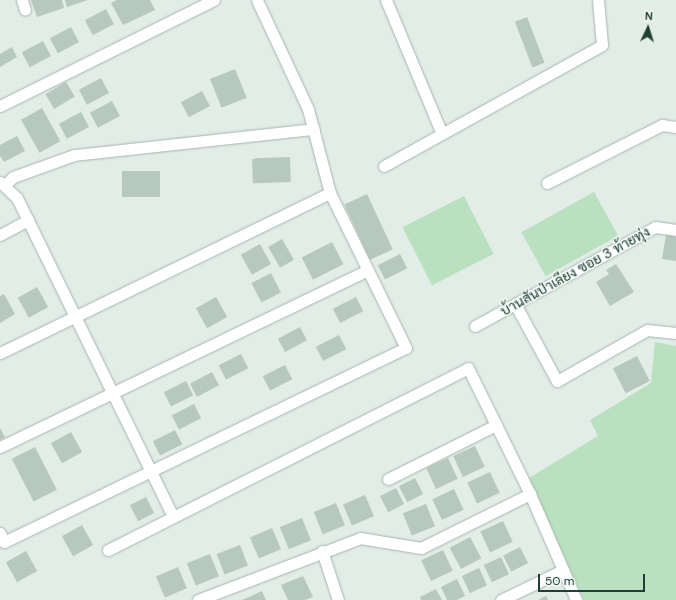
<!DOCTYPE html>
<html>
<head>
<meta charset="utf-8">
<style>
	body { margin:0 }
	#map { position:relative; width:676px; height:600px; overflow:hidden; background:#e2ede7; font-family:"DM Sans",Sarabun,sans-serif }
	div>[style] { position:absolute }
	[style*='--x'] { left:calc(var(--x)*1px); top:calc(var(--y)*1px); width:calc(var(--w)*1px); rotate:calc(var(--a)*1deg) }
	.green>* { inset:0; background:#b9e0bf; transform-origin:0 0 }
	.building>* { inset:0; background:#b7c8bf; transform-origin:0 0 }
	.roads { filter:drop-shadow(0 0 1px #a4b6ae) drop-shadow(0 0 1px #a4b6ae) }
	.street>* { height:11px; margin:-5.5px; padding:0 5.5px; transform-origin:5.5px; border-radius:5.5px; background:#fff }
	span { translate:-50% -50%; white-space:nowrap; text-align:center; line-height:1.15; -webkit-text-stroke:3px #f2f9f5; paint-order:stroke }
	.street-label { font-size:14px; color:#204034 }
	.north { position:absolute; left:628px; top:8px; width:40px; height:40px; -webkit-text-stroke:3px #f2f9f5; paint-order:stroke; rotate:4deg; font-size:11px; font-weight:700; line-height:16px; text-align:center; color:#204034 }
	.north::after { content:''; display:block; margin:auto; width:14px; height:18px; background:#204034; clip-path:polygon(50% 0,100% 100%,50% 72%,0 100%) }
	.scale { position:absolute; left:538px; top:574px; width:107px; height:18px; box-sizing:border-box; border:2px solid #204034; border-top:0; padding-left:5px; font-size:12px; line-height:14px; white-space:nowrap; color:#204034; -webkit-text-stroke:3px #f2f9f5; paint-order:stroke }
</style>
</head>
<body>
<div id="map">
	<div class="green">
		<i style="left:594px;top:192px;width:50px;height:83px;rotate:61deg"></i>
		<i style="left:464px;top:196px;width:65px;height:69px;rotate:63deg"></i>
		<i style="clip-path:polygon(655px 342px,676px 346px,676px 600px,584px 600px,529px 478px,598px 436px,590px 420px,651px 383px)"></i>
	</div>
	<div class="building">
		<i style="clip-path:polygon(31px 0,62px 0,64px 8px,37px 17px)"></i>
		<i style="clip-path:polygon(65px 0,88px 0,67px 7px)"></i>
		<i style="clip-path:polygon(117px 0,150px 0,155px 10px,123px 25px,111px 3px)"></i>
		<i style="left:106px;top:9px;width:17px;height:24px;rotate:62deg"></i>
		<i style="left:527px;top:17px;width:49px;height:13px;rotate:69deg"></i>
		<i style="left:71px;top:27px;width:17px;height:24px;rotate:62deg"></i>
		<i style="left:43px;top:41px;width:17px;height:24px;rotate:62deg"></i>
		<i style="clip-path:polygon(12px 47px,17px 57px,0 67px,0 54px)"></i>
		<i style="left:235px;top:69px;width:31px;height:27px;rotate:68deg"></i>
		<i style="left:101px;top:78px;width:17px;height:25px;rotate:62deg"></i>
		<i style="left:66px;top:82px;width:17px;height:24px;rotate:59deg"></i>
		<i style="left:202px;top:91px;width:17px;height:24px;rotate:62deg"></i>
		<i style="left:112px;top:101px;width:17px;height:25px;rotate:62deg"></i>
		<i style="left:42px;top:108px;width:38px;height:24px;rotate:61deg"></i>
		<i style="left:81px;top:112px;width:17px;height:25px;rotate:62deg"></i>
		<i style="clip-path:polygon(17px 136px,25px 151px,4px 162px,0 156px,0 145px)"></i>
		<i style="left:290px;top:157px;width:25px;height:38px;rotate:88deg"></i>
		<i style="left:160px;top:171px;width:26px;height:38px;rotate:90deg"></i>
		<i style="left:367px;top:194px;width:61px;height:25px;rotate:65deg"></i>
		<i style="clip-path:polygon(666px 235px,676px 237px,676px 261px,662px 259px)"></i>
		<i style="left:282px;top:239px;width:24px;height:16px;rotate:60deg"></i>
		<i style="left:332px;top:242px;width:25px;height:34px;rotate:63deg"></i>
		<i style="left:260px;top:244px;width:23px;height:22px;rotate:61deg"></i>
		<i style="left:400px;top:254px;width:16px;height:25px;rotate:63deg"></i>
		<i style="clip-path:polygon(616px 264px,634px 292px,610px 306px,596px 282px,609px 274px,606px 270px)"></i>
		<i style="left:271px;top:273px;width:22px;height:22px;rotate:63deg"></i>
		<i style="left:37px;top:287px;width:23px;height:22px;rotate:61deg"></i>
		<i style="clip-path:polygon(4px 294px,15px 314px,0 323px,0 296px)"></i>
		<i style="left:216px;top:297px;width:23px;height:23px;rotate:61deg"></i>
		<i style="left:356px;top:297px;width:16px;height:26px;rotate:63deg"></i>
		<i style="left:300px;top:327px;width:15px;height:25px;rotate:62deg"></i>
		<i style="left:339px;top:335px;width:16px;height:26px;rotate:63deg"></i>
		<i style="left:241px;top:354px;width:16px;height:25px;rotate:63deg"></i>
		<i style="left:637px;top:356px;width:28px;height:27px;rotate:63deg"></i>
		<i style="left:285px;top:365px;width:16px;height:25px;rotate:63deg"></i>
		<i style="left:212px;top:372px;width:15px;height:25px;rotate:62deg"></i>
		<i style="left:186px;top:381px;width:16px;height:25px;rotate:63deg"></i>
		<i style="left:194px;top:404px;width:16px;height:25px;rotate:63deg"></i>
		<i style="clip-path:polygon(0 428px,5px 437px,0 440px)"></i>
		<i style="left:175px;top:430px;width:16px;height:25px;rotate:63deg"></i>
		<i style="left:71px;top:432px;width:23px;height:23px;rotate:61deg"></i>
		<i style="left:475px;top:446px;width:23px;height:24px;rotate:65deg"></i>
		<i style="left:35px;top:447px;width:48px;height:26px;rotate:63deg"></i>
		<i style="left:448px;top:458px;width:23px;height:24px;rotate:65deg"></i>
		<i style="left:490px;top:472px;width:23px;height:25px;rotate:65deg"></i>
		<i style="left:415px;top:478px;width:18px;height:18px;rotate:63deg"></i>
		<i style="left:396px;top:488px;width:18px;height:18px;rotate:63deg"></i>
		<i style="left:454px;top:489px;width:23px;height:24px;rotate:65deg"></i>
		<i style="left:365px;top:495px;width:23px;height:24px;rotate:67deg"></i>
		<i style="left:146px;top:497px;width:18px;height:18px;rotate:63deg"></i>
		<i style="left:336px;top:503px;width:24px;height:24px;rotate:68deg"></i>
		<i style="left:426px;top:504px;width:24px;height:25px;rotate:68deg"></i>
		<i style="left:302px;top:518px;width:24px;height:24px;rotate:68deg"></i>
		<i style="left:503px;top:521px;width:23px;height:25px;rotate:65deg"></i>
		<i style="left:82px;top:525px;width:23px;height:23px;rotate:61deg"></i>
		<i style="left:272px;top:528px;width:23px;height:24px;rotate:67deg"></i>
		<i style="left:470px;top:537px;width:24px;height:23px;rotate:62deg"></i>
		<i style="left:240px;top:545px;width:22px;height:25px;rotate:69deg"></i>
		<i style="left:520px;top:547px;width:18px;height:19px;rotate:63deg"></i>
		<i style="left:443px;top:550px;width:23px;height:24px;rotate:65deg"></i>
		<i style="left:26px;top:551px;width:23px;height:23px;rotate:61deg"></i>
		<i style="left:210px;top:554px;width:24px;height:25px;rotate:68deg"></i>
		<i style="left:501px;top:557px;width:19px;height:19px;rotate:65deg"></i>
		<i style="left:178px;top:567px;width:23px;height:24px;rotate:67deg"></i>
		<i style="left:479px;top:568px;width:19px;height:19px;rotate:65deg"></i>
		<i style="clip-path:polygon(303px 576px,313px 597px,305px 600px,288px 600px,281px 585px)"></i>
		<i style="clip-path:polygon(457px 579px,465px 596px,457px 600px,447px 600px,441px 587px)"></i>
		<i style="clip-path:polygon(436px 589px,442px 600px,421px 600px,420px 597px)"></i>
		<i style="clip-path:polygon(262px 591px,266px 600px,242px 600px)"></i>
		<i style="clip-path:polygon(546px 596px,548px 600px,538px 600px)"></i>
	</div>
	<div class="roads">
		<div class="street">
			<i style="--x:22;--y:0;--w:10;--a:73"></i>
			<i style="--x:386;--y:0;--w:145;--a:67.3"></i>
			<i style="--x:0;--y:106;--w:239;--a:-26.4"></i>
			<i style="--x:384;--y:166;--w:249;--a:-29"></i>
			<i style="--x:602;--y:45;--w:45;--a:-95.1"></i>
			<i style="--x:0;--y:182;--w:23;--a:43"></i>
			<i style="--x:17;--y:198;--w:355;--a:63.9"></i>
			<i style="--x:547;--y:183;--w:129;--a:-26.8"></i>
			<i style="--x:662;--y:125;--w:14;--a:8"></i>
			<i style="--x:5;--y:185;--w:11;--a:-45"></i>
			<i style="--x:13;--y:177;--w:65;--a:-19.8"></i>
			<i style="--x:74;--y:155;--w:241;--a:-6.2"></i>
			<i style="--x:0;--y:235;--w:32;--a:-28"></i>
			<i style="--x:515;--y:304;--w:88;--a:61.4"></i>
			<i style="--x:557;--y:381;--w:103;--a:-29.5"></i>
			<i style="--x:647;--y:330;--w:29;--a:6"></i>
			<i style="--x:475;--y:326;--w:205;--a:-28.8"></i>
			<i style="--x:655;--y:227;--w:21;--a:8"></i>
			<i style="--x:0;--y:353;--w:367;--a:-25.9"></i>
			<i style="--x:0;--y:447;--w:406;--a:-25.7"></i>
			<i style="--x:388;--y:479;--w:121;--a:-26.6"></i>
			<i style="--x:0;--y:533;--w:10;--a:66"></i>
			<i style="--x:4;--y:542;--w:446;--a:-25.8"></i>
			<i style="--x:406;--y:348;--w:173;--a:-116.1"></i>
			<i style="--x:330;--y:193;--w:87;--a:-104.7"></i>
			<i style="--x:308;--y:109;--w:120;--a:-115.1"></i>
			<i style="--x:108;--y:550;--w:403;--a:-26.8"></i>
			<i style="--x:468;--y:368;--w:140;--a:63.8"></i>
			<i style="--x:530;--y:494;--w:116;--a:66.5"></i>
			<i style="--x:322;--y:551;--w:52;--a:71.9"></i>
			<i style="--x:198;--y:600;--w:173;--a:-20.9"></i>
			<i style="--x:360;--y:538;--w:62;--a:9.3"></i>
			<i style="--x:421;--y:548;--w:122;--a:-26.4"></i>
			<i style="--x:501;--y:600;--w:69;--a:-25.8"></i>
		</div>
	</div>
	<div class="street-label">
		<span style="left:575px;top:271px;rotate:-29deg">บ้านสันป่าเลียง ซอย 3 ท้ายทุ่ง</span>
	</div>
	<div class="north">N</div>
	<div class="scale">50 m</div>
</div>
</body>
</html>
